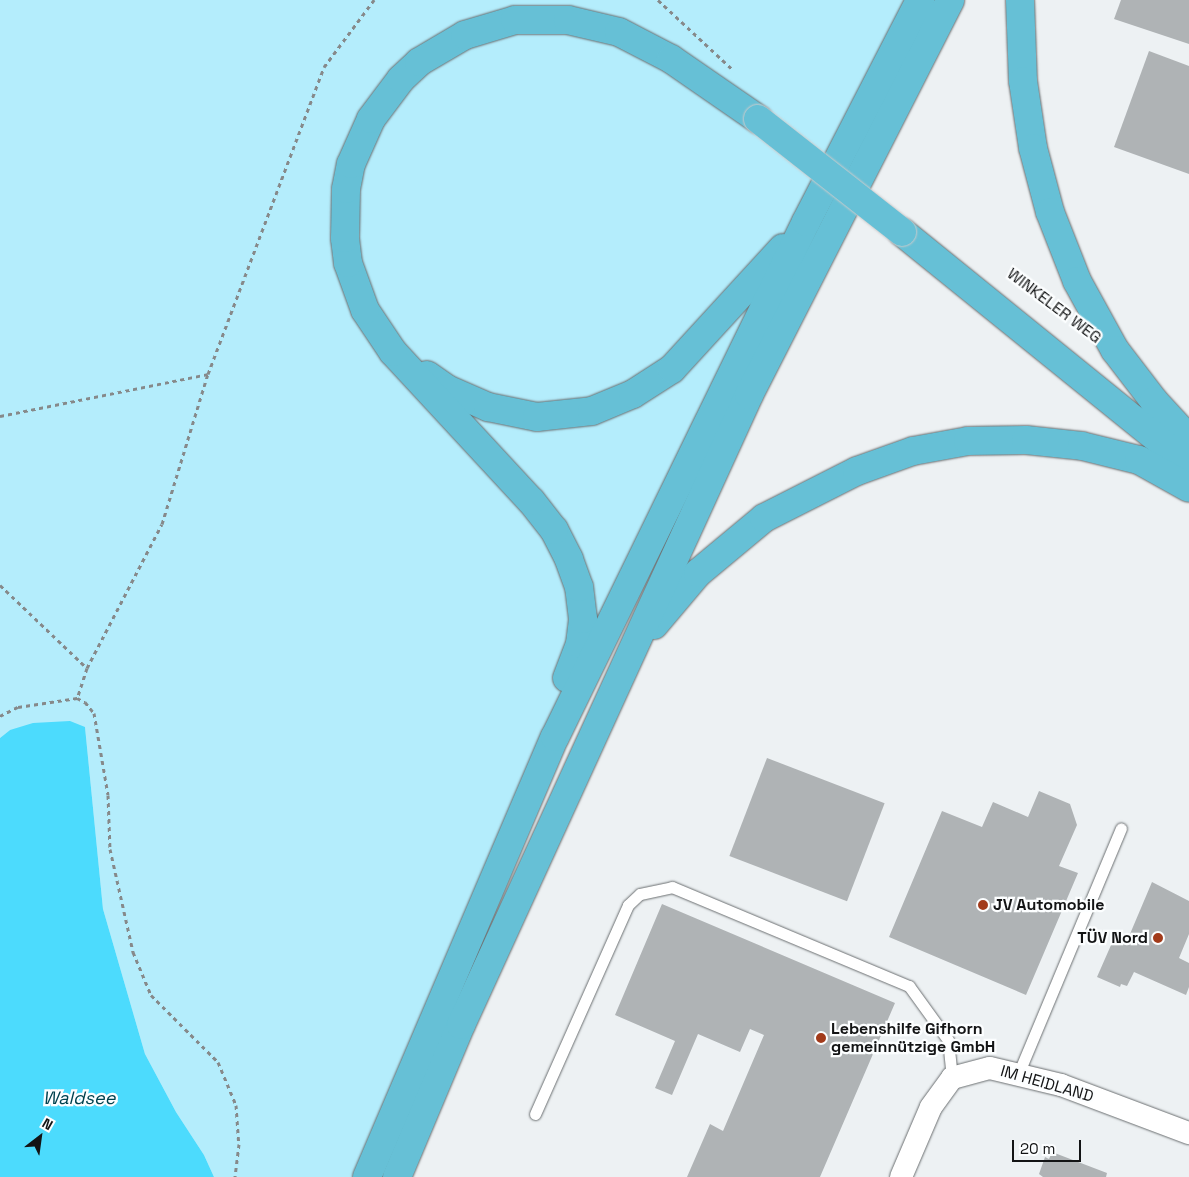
<!DOCTYPE html>
<html>
<head>
<meta charset="utf-8">
<style>
	body { margin:0 }
	#map { position:relative; width:1189px; height:1177px; overflow:hidden; background:#edf1f3; font-family:"Space Grotesk",sans-serif }
	div>[style] { position:absolute }
	[style*='--x'] { left:calc(var(--x)*1px); top:calc(var(--y)*1px); width:calc(var(--w)*1px); rotate:calc(var(--a)*1deg) }
	.green>* { inset:0; background:#b4edfc }
	.water>* { inset:0; background:#4cdbfd }
	.building>* { inset:0; background:#afb3b5; transform-origin:0 0 }
	.path>* { height:3px; margin-top:-1.5px; transform-origin:0; background:repeating-linear-gradient(90deg,#86898a 0 4px,transparent 0 8px) }
	.roads { filter:drop-shadow(0 0 1px #6b6f71) drop-shadow(0 0 1px #6b6f71) }
	.service>* { height:11px; margin:-5.5px; padding:0 5.5px; transform-origin:5.5px; border-radius:5.5px; background:#fff }
	.minor>* { height:22px; margin:-11px; padding:0 11px; transform-origin:11px; border-radius:11px; background:#fff }
	.trunk>* { height:28px; margin:-14px; padding:0 14px; transform-origin:14px; border-radius:14px; background:#66c0d6 }
	.bridges { filter:drop-shadow(0 0 1px #cbcbcc) drop-shadow(0 0 1px #cbcbcc) }
	.trunk-bridge>* { height:28px; margin:-14px; padding:0 14px; transform-origin:14px; border-radius:14px; background:#66c0d6 }
	.dots>* { width:14px; height:14px; translate:-50% -50%; box-sizing:border-box; border:2px solid #fcfeff; border-radius:50% }
	span { translate:-50% -50%; white-space:nowrap; text-align:center; line-height:1.15; -webkit-text-stroke:4.5px #fcfeff; paint-order:stroke }
	.street-label { font-size:16px; color:#131415 }
	.poi-label { font-size:16px; color:#131415; font-weight:700 }
	.left { translate:0 -50%; text-align:left }
	.right { translate:-100% -50%; text-align:right }
	.water-label { font-size:18px; color:#00424f; font-style:italic }
	.north { position:absolute; left:15px; top:1112px; width:50px; height:50px; -webkit-text-stroke:4px #fcfeff; paint-order:stroke; rotate:30deg; font-size:14px; font-weight:700; line-height:20px; text-align:center; color:#131415 }
	.north::after { content:''; display:block; margin:auto; width:18px; height:22px; background:#131415; clip-path:polygon(50% 0,100% 100%,50% 72%,0 100%) }
	.scale { position:absolute; left:1012px; top:1140px; width:69px; height:22px; box-sizing:border-box; border:2px solid #131415; border-top:0; padding-left:6px; font-size:15px; line-height:18px; white-space:nowrap; color:#131415; -webkit-text-stroke:4px #fcfeff; paint-order:stroke }
</style>
</head>
<body>
<div id="map">
	<div class="green">
		<i style="clip-path:polygon(0 0,908px 0,358px 1177px,214px 1177px,204px 1155px,176px 1112px,145px 1054px,103px 909px,85px 727px,10px 730px,0 738px)"></i>
	</div>
	<div class="water">
		<i style="clip-path:polygon(70px 721px,85px 727px,103px 909px,145px 1054px,176px 1112px,204px 1155px,214px 1177px,0 1177px,0 738px,10px 730px,33px 723px)"></i>
	</div>
	<div class="building">
		<i style="clip-path:polygon(1121px 0,1189px 0,1189px 44px,1114px 19px)"></i>
		<i style="clip-path:polygon(1149px 51px,1189px 66px,1189px 174px,1114px 147px)"></i>
		<i style="left:767px;top:758px;width:126px;height:105px;rotate:21deg"></i>
		<i style="clip-path:polygon(1039px 791px,1070px 804px,1077px 825px,1059px 866px,1078px 873px,1026px 995px,889px 937px,942px 811px,982px 827px,993px 802px,1028px 817px)"></i>
		<i style="clip-path:polygon(1152px 882px,1189px 901px,1189px 934px,1179px 958px,1189px 963px,1189px 987px,1186px 995px,1134px 972px,1127px 986px,1121px 984px,1120px 987px,1097px 977px,1115px 936px,1127px 941px)"></i>
		<i style="clip-path:polygon(662px 904px,895px 1003px,820px 1177px,687px 1177px,710px 1124px,723px 1131px,764px 1035px,750px 1029px,740px 1052px,698px 1034px,672px 1095px,655px 1088px,675px 1041px,615px 1015px)"></i>
		<i style="clip-path:polygon(1052px 1152px,1107px 1173px,1106px 1177px,1043px 1177px,1039px 1174px,1045px 1157px,1049px 1159px)"></i>
	</div>
	<div class="path">
		<i style="--x:658;--y:0;--w:100;--a:43"></i>
		<i style="--x:0;--y:416;--w:212;--a:-11.4"></i>
		<i style="--x:0;--y:585;--w:120;--a:43.7"></i>
		<i style="--x:87;--y:668;--w:32;--a:108"></i>
		<i style="--x:87;--y:668;--w:162;--a:-62.5"></i>
		<i style="--x:162;--y:524;--w:157;--a:-73"></i>
		<i style="--x:208;--y:374;--w:328;--a:-69.3"></i>
		<i style="--x:324;--y:67;--w:84;--a:-53.3"></i>
		<i style="--x:0;--y:716;--w:20;--a:-27"></i>
		<i style="--x:18;--y:707;--w:60;--a:-8.7"></i>
		<i style="--x:77;--y:698;--w:9;--a:27"></i>
		<i style="--x:85;--y:702;--w:14;--a:51"></i>
		<i style="--x:94;--y:713;--w:83;--a:80.3"></i>
		<i style="--x:108;--y:795;--w:54;--a:87.9"></i>
		<i style="--x:110;--y:849;--w:106;--a:77.4"></i>
		<i style="--x:133;--y:952;--w:47;--a:67.3"></i>
		<i style="--x:151;--y:995;--w:95;--a:45"></i>
		<i style="--x:218;--y:1062;--w:47;--a:67.3"></i>
		<i style="--x:236;--y:1105;--w:39;--a:86"></i>
		<i style="--x:239;--y:1144;--w:33;--a:97"></i>
	</div>
	<div class="roads">
		<div class="service">
			<i style="--x:1019;--y:1072;--w:264;--a:-67.3"></i>
			<i style="--x:535;--y:1114;--w:229;--a:-66"></i>
			<i style="--x:628;--y:905;--w:16;--a:-43"></i>
			<i style="--x:640;--y:894;--w:33;--a:-12"></i>
			<i style="--x:672;--y:887;--w:257;--a:22.7"></i>
			<i style="--x:909;--y:986;--w:67;--a:54.2"></i>
			<i style="--x:948;--y:1040;--w:38;--a:84"></i>
		</div>
		<div class="minor">
			<i style="--x:901;--y:1177;--w:76;--a:-66.8"></i>
			<i style="--x:931;--y:1107;--w:36;--a:-54"></i>
			<i style="--x:952;--y:1078;--w:39;--a:-15"></i>
			<i style="--x:990;--y:1068;--w:73;--a:13.5"></i>
			<i style="--x:1061;--y:1085;--w:137;--a:20.6"></i>
		</div>
		<div class="trunk">
			<i style="--x:1020;--y:0;--w:81;--a:87.9"></i>
			<i style="--x:1023;--y:81;--w:68;--a:81.5"></i>
			<i style="--x:1033;--y:148;--w:66;--a:75.1"></i>
			<i style="--x:1050;--y:212;--w:74;--a:68.6"></i>
			<i style="--x:1077;--y:281;--w:79;--a:61.2"></i>
			<i style="--x:1115;--y:350;--w:64;--a:52.6"></i>
			<i style="--x:1154;--y:401;--w:52;--a:47.4"></i>
			<i style="--x:902;--y:232;--w:369;--a:39"></i>
			<i style="--x:427;--y:375;--w:24;--a:35"></i>
			<i style="--x:447;--y:389;--w:45;--a:23.7"></i>
			<i style="--x:488;--y:407;--w:50;--a:11.5"></i>
			<i style="--x:537;--y:417;--w:55;--a:-6.2"></i>
			<i style="--x:592;--y:411;--w:44;--a:-22.5"></i>
			<i style="--x:633;--y:394;--w:46;--a:-32.7"></i>
			<i style="--x:672;--y:369;--w:164;--a:-47.5"></i>
			<i style="--x:654;--y:625;--w:68;--a:-49.8"></i>
			<i style="--x:698;--y:573;--w:86;--a:-39.8"></i>
			<i style="--x:764;--y:518;--w:104;--a:-26.8"></i>
			<i style="--x:857;--y:471;--w:59;--a:-19.7"></i>
			<i style="--x:913;--y:451;--w:56;--a:-10.3"></i>
			<i style="--x:968;--y:441;--w:58;--a:-1"></i>
			<i style="--x:1026;--y:440;--w:56;--a:6.1"></i>
			<i style="--x:1082;--y:446;--w:59;--a:13.8"></i>
			<i style="--x:1139;--y:460;--w:57;--a:29.2"></i>
			<i style="--x:567;--y:678;--w:36;--a:-69"></i>
			<i style="--x:580;--y:644;--w:25;--a:-83"></i>
			<i style="--x:583;--y:619;--w:32;--a:-97"></i>
			<i style="--x:579;--y:587;--w:30;--a:-110"></i>
			<i style="--x:569;--y:559;--w:33;--a:-117"></i>
			<i style="--x:554;--y:530;--w:37;--a:-128"></i>
			<i style="--x:531;--y:501;--w:203;--a:-132.8"></i>
			<i style="--x:393;--y:352;--w:50;--a:-123.7"></i>
			<i style="--x:365;--y:310;--w:50;--a:-109.9"></i>
			<i style="--x:348;--y:263;--w:25;--a:-97"></i>
			<i style="--x:345;--y:238;--w:49;--a:-88.8"></i>
			<i style="--x:346;--y:189;--w:25;--a:-79"></i>
			<i style="--x:351;--y:164;--w:49;--a:-66"></i>
			<i style="--x:371;--y:119;--w:50;--a:-53.1"></i>
			<i style="--x:401;--y:79;--w:25;--a:-43"></i>
			<i style="--x:419;--y:62;--w:53;--a:-30.4"></i>
			<i style="--x:465;--y:35;--w:52;--a:-16.7"></i>
			<i style="--x:515;--y:20;--w:53;--a:0"></i>
			<i style="--x:568;--y:20;--w:52;--a:13.2"></i>
			<i style="--x:619;--y:32;--w:59;--a:27.4"></i>
			<i style="--x:671;--y:59;--w:106;--a:34.6"></i>
			<i style="--x:367;--y:1177;--w:478;--a:-66.9"></i>
			<i style="--x:555;--y:737;--w:573;--a:-64.02"></i>
			<i style="--x:806;--y:222;--w:250;--a:-62.8"></i>
			<i style="--x:397;--y:1177;--w:165;--a:-67.2"></i>
			<i style="--x:461;--y:1025;--w:693;--a:-65.43"></i>
			<i style="--x:749;--y:395;--w:443;--a:-63"></i>
		</div>
	</div>
	<div class="bridges">
		<div class="trunk-bridge">
			<i style="--x:758;--y:119;--w:183;--a:38.1"></i>
		</div>
	</div>
	<div class="dots">
		<i style="left:983px;top:905px;background:#a23b1b"></i>
		<i style="left:1158px;top:938px;background:#a23b1b"></i>
		<i style="left:821px;top:1038px;background:#a23b1b"></i>
	</div>
	<div class="street-label">
		<span style="left:1054px;top:306px;rotate:37deg">WINKELER WEG</span>
		<span style="left:1047px;top:1084px;rotate:16deg">IM HEIDLAND</span>
	</div>
	<div class="poi-label">
		<span class="left" style="left:993px;top:905px">JV Automobile</span>
		<span class="right" style="left:1148px;top:938px">TÜV Nord</span>
		<span class="left" style="left:831px;top:1038px">Lebenshilfe Gifhorn<br>gemeinnützige GmbH</span>
	</div>
	<div class="water-label">
		<span style="left:79px;top:1098px">Waldsee</span>
	</div>
	<div class="north">N</div>
	<div class="scale">20 m</div>
</div>
</body>
</html>
